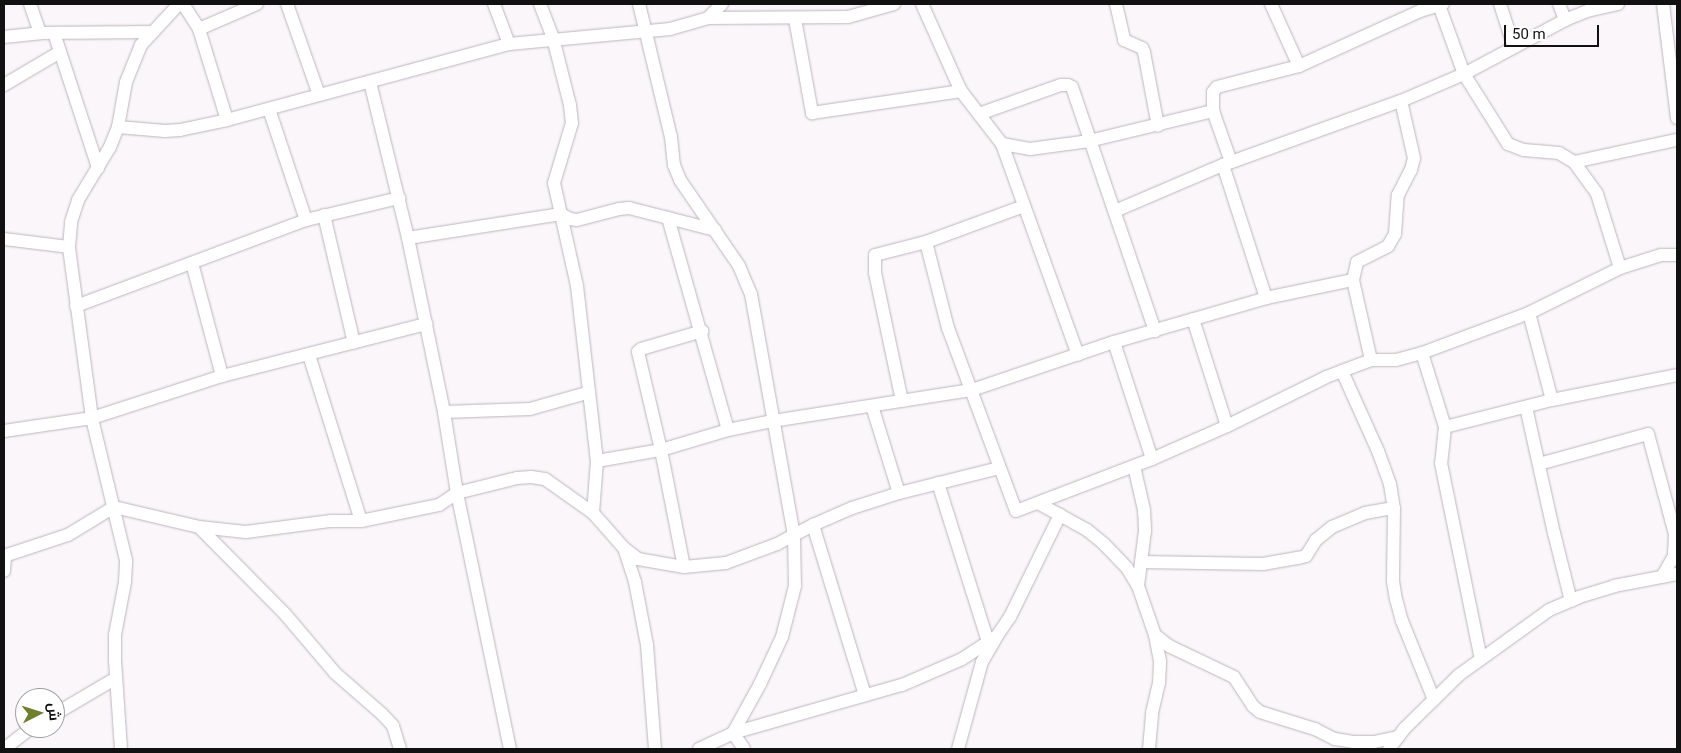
<!DOCTYPE html>
<html>
<head>
<meta charset="utf-8">
<style>
	body { margin:0 }
	#map { position:relative; width:1681px; height:753px; overflow:hidden; background:#fbf6fa; font-family:Roboto,Cairo,sans-serif }
	div>[style] { position:absolute }
	[style*='--x'] { left:calc(var(--x)*1px); top:calc(var(--y)*1px); width:calc(var(--w)*1px); rotate:calc(var(--a)*1deg) }
	.roads { filter:drop-shadow(0 0 1px #bbb6bb) drop-shadow(0 0 1px #bbb6bb) }
	.minor>* { height:12px; margin:-6px; padding:0 6px; transform-origin:6px; border-radius:6px; background:#fff }
	span { translate:-50% -50%; white-space:nowrap; text-align:center; line-height:1.15; -webkit-text-stroke:4px #fff; paint-order:stroke }
	.frame { position:absolute; inset:0; border:5px solid #121112; pointer-events:none }
	.north { position:absolute; left:15px; top:688px; width:50px; height:50px; box-sizing:border-box; background:#fff; border:1px solid #a0a0a0; border-radius:50%; rotate:85deg; font-size:14px; font-weight:700; line-height:20px; text-align:center; color:#121112 }
	.north::after { content:''; display:block; margin:auto; width:18px; height:22px; background:#6e7f2d; clip-path:polygon(50% 0,100% 100%,50% 72%,0 100%) }
	.scale { position:absolute; left:1504px; top:25px; width:95px; height:22px; box-sizing:border-box; border:2px solid #121112; border-top:0; padding-left:6px; font-size:15px; line-height:18px; white-space:nowrap; color:#121112; -webkit-text-stroke:4px #fff; paint-order:stroke }
</style>
</head>
<body>
<div id="map">
	<div class="roads">
		<div class="minor">
			<i style="--x:30;--y:4;--w:31;--a:71"></i>
			<i style="--x:183;--y:4;--w:30;--a:57"></i>
			<i style="--x:199;--y:29;--w:95;--a:72.9"></i>
			<i style="--x:287;--y:4;--w:96;--a:70.6"></i>
			<i style="--x:494;--y:4;--w:43;--a:69.4"></i>
			<i style="--x:540;--y:4;--w:36;--a:69"></i>
			<i style="--x:553;--y:38;--w:69;--a:75.8"></i>
			<i style="--x:570;--y:105;--w:18;--a:84"></i>
			<i style="--x:572;--y:123;--w:63;--a:106.7"></i>
			<i style="--x:554;--y:183;--w:106;--a:77.4"></i>
			<i style="--x:577;--y:286;--w:176;--a:83.5"></i>
			<i style="--x:597;--y:461;--w:52;--a:94.4"></i>
			<i style="--x:639;--y:4;--w:137;--a:76.5"></i>
			<i style="--x:671;--y:137;--w:28;--a:84"></i>
			<i style="--x:674;--y:165;--w:16;--a:68"></i>
			<i style="--x:680;--y:180;--w:104;--a:55.5"></i>
			<i style="--x:739;--y:266;--w:30;--a:67"></i>
			<i style="--x:751;--y:294;--w:245;--a:79.9"></i>
			<i style="--x:794;--y:535;--w:51;--a:88.9"></i>
			<i style="--x:795;--y:586;--w:53;--a:104.3"></i>
			<i style="--x:782;--y:637;--w:52;--a:115.1"></i>
			<i style="--x:760;--y:684;--w:56;--a:118.9"></i>
			<i style="--x:733;--y:733;--w:19;--a:55"></i>
			<i style="--x:922;--y:4;--w:95;--a:65.9"></i>
			<i style="--x:961;--y:91;--w:67;--a:52.3"></i>
			<i style="--x:1002;--y:144;--w:224;--a:70.2"></i>
			<i style="--x:1116;--y:4;--w:37;--a:77"></i>
			<i style="--x:1124;--y:40;--w:20;--a:24"></i>
			<i style="--x:1142;--y:48;--w:4;--a:63"></i>
			<i style="--x:1144;--y:52;--w:75;--a:79.3"></i>
			<i style="--x:1271;--y:4;--w:68;--a:65.7"></i>
			<i style="--x:1500;--y:4;--w:45;--a:72"></i>
			<i style="--x:1559;--y:4;--w:17;--a:69"></i>
			<i style="--x:1663;--y:4;--w:115;--a:83"></i>
			<i style="--x:1439;--y:5;--w:73;--a:70.1"></i>
			<i style="--x:1464;--y:74;--w:83;--a:57.8"></i>
			<i style="--x:1508;--y:144;--w:17;--a:21"></i>
			<i style="--x:1524;--y:150;--w:35;--a:5"></i>
			<i style="--x:1559;--y:153;--w:17;--a:31"></i>
			<i style="--x:1574;--y:162;--w:39;--a:54"></i>
			<i style="--x:1597;--y:194;--w:77;--a:72.7"></i>
			<i style="--x:708;--y:18;--w:140;--a:-0.4"></i>
			<i style="--x:848;--y:17;--w:48;--a:-15.8"></i>
			<i style="--x:795;--y:19;--w:96;--a:79.7"></i>
			<i style="--x:812;--y:113;--w:151;--a:-8.4"></i>
			<i style="--x:199;--y:29;--w:63;--a:-23.3"></i>
			<i style="--x:54;--y:33;--w:142;--a:71.9"></i>
			<i style="--x:4;--y:37;--w:36;--a:-6"></i>
			<i style="--x:40;--y:33;--w:113;--a:-0.5"></i>
			<i style="--x:370;--y:82;--w:161;--a:76.3"></i>
			<i style="--x:408;--y:238;--w:178;--a:78.3"></i>
			<i style="--x:444;--y:412;--w:82;--a:80.9"></i>
			<i style="--x:457;--y:493;--w:261;--a:78.3"></i>
			<i style="--x:4;--y:85;--w:65;--a:-30.5"></i>
			<i style="--x:269;--y:109;--w:117;--a:71.6"></i>
			<i style="--x:979;--y:114;--w:87;--a:-19.5"></i>
			<i style="--x:1061;--y:85;--w:7;--a:0"></i>
			<i style="--x:1068;--y:85;--w:4;--a:27"></i>
			<i style="--x:1072;--y:87;--w:258;--a:71.2"></i>
			<i style="--x:118;--y:127;--w:47;--a:4.9"></i>
			<i style="--x:165;--y:131;--w:15;--a:-4"></i>
			<i style="--x:180;--y:130;--w:48;--a:-12"></i>
			<i style="--x:227;--y:120;--w:292;--a:-15.1"></i>
			<i style="--x:509;--y:44;--w:162;--a:-5.3"></i>
			<i style="--x:670;--y:29;--w:40;--a:-16"></i>
			<i style="--x:708;--y:18;--w:20;--a:-45"></i>
			<i style="--x:1002;--y:144;--w:28;--a:10"></i>
			<i style="--x:1030;--y:149;--w:60;--a:-7.7"></i>
			<i style="--x:1089;--y:141;--w:128;--a:-13.6"></i>
			<i style="--x:1231;--y:162;--w:54;--a:-109.4"></i>
			<i style="--x:1213;--y:111;--w:19;--a:-90"></i>
			<i style="--x:1213;--y:92;--w:6;--a:-51"></i>
			<i style="--x:1217;--y:87;--w:85;--a:-14.4"></i>
			<i style="--x:1299;--y:66;--w:133;--a:-24.4"></i>
			<i style="--x:1420;--y:11;--w:24;--a:-17"></i>
			<i style="--x:1574;--y:162;--w:105;--a:-12.1"></i>
			<i style="--x:1223;--y:165;--w:140;--a:72.1"></i>
			<i style="--x:1115;--y:211;--w:117;--a:-23.1"></i>
			<i style="--x:1223;--y:165;--w:189;--a:-19.8"></i>
			<i style="--x:1401;--y:101;--w:69;--a:-23.2"></i>
			<i style="--x:1464;--y:74;--w:115;--a:-28.1"></i>
			<i style="--x:1565;--y:20;--w:24;--a:-22"></i>
			<i style="--x:1587;--y:11;--w:32;--a:-13"></i>
			<i style="--x:324;--y:215;--w:131;--a:76.8"></i>
			<i style="--x:668;--y:218;--w:220;--a:74.2"></i>
			<i style="--x:408;--y:238;--w:155;--a:-8.9"></i>
			<i style="--x:561;--y:214;--w:10;--a:29"></i>
			<i style="--x:570;--y:219;--w:7;--a:8"></i>
			<i style="--x:577;--y:220;--w:43;--a:-14.7"></i>
			<i style="--x:619;--y:209;--w:10;--a:-6"></i>
			<i style="--x:629;--y:208;--w:89;--a:14.3"></i>
			<i style="--x:4;--y:239;--w:65;--a:7"></i>
			<i style="--x:926;--y:242;--w:89;--a:75.7"></i>
			<i style="--x:948;--y:328;--w:195;--a:69.6"></i>
			<i style="--x:1016;--y:511;--w:146;--a:-20.9"></i>
			<i style="--x:1152;--y:459;--w:82;--a:-23.7"></i>
			<i style="--x:1227;--y:426;--w:110;--a:-26.3"></i>
			<i style="--x:1326;--y:377;--w:48;--a:-20.7"></i>
			<i style="--x:1371;--y:360;--w:25;--a:0"></i>
			<i style="--x:1396;--y:360;--w:27;--a:-15"></i>
			<i style="--x:1422;--y:353;--w:114;--a:-20.5"></i>
			<i style="--x:1529;--y:313;--w:102;--a:-26.3"></i>
			<i style="--x:1620;--y:268;--w:43;--a:-17.6"></i>
			<i style="--x:1661;--y:255;--w:16;--a:0"></i>
			<i style="--x:192;--y:263;--w:117;--a:75.1"></i>
			<i style="--x:76;--y:306;--w:246;--a:-20.5"></i>
			<i style="--x:306;--y:220;--w:96;--a:-13.3"></i>
			<i style="--x:1529;--y:313;--w:90;--a:75.2"></i>
			<i style="--x:1193;--y:319;--w:112;--a:72.4"></i>
			<i style="--x:1114;--y:342;--w:123;--a:72"></i>
			<i style="--x:1422;--y:353;--w:77;--a:72.7"></i>
			<i style="--x:1445;--y:427;--w:36;--a:96"></i>
			<i style="--x:1441;--y:463;--w:200;--a:78.5"></i>
			<i style="--x:309;--y:355;--w:174;--a:72.6"></i>
			<i style="--x:1371;--y:360;--w:82;--a:-102.7"></i>
			<i style="--x:1353;--y:280;--w:18;--a:-77"></i>
			<i style="--x:1357;--y:262;--w:35;--a:-27"></i>
			<i style="--x:1388;--y:246;--w:14;--a:-60"></i>
			<i style="--x:1395;--y:234;--w:39;--a:-86"></i>
			<i style="--x:1398;--y:195;--w:28;--a:-63"></i>
			<i style="--x:1411;--y:170;--w:12;--a:-76"></i>
			<i style="--x:1414;--y:158;--w:58;--a:-102.8"></i>
			<i style="--x:1342;--y:371;--w:88;--a:65.8"></i>
			<i style="--x:1378;--y:451;--w:35;--a:70"></i>
			<i style="--x:1390;--y:484;--w:24;--a:81"></i>
			<i style="--x:1394;--y:508;--w:73;--a:90.8"></i>
			<i style="--x:1393;--y:581;--w:18;--a:81"></i>
			<i style="--x:1396;--y:599;--w:23;--a:75"></i>
			<i style="--x:1402;--y:621;--w:85;--a:67.9"></i>
			<i style="--x:902;--y:401;--w:131;--a:-101.9"></i>
			<i style="--x:875;--y:273;--w:18;--a:-90"></i>
			<i style="--x:875;--y:255;--w:53;--a:-14.3"></i>
			<i style="--x:926;--y:242;--w:104;--a:-20.2"></i>
			<i style="--x:872;--y:406;--w:91;--a:72.8"></i>
			<i style="--x:1526;--y:407;--w:129;--a:77.5"></i>
			<i style="--x:1554;--y:533;--w:70;--a:76"></i>
			<i style="--x:444;--y:412;--w:86;--a:-2"></i>
			<i style="--x:530;--y:409;--w:59;--a:-15.7"></i>
			<i style="--x:1445;--y:427;--w:110;--a:-14.2"></i>
			<i style="--x:1552;--y:400;--w:127;--a:-11.3"></i>
			<i style="--x:4;--y:431;--w:89;--a:-8.4"></i>
			<i style="--x:92;--y:418;--w:137;--a:-17.9"></i>
			<i style="--x:222;--y:376;--w:211;--a:-14.3"></i>
			<i style="--x:597;--y:461;--w:65;--a:-9.8"></i>
			<i style="--x:661;--y:450;--w:70;--a:-16.6"></i>
			<i style="--x:728;--y:430;--w:46;--a:-11.3"></i>
			<i style="--x:773;--y:421;--w:201;--a:-8.9"></i>
			<i style="--x:972;--y:390;--w:150;--a:-18.7"></i>
			<i style="--x:1114;--y:342;--w:158;--a:-16.1"></i>
			<i style="--x:1266;--y:298;--w:89;--a:-11.7"></i>
			<i style="--x:1539;--y:464;--w:113;--a:-15.4"></i>
			<i style="--x:1648;--y:434;--w:104;--a:74.9"></i>
			<i style="--x:1675;--y:534;--w:22;--a:93"></i>
			<i style="--x:1674;--y:556;--w:24;--a:120"></i>
			<i style="--x:1134;--y:466;--w:45;--a:77.2"></i>
			<i style="--x:1144;--y:510;--w:21;--a:87"></i>
			<i style="--x:1145;--y:531;--w:55;--a:97.3"></i>
			<i style="--x:938;--y:483;--w:167;--a:72.5"></i>
			<i style="--x:1038;--y:503;--w:56;--a:28.9"></i>
			<i style="--x:1087;--y:530;--w:22;--a:39"></i>
			<i style="--x:1104;--y:544;--w:33;--a:46"></i>
			<i style="--x:1127;--y:568;--w:21;--a:59"></i>
			<i style="--x:1138;--y:586;--w:52;--a:70.9"></i>
			<i style="--x:1155;--y:635;--w:18;--a:38"></i>
			<i style="--x:1169;--y:646;--w:72;--a:25.5"></i>
			<i style="--x:1234;--y:677;--w:35;--a:57"></i>
			<i style="--x:1253;--y:706;--w:9;--a:41"></i>
			<i style="--x:1260;--y:712;--w:58;--a:17.2"></i>
			<i style="--x:1315;--y:729;--w:22;--a:27"></i>
			<i style="--x:1335;--y:739;--w:18;--a:9"></i>
			<i style="--x:1353;--y:742;--w:21;--a:0"></i>
			<i style="--x:1374;--y:742;--w:25;--a:-12"></i>
			<i style="--x:813;--y:525;--w:178;--a:73"></i>
			<i style="--x:199;--y:527;--w:122;--a:45.3"></i>
			<i style="--x:285;--y:614;--w:77;--a:49.7"></i>
			<i style="--x:335;--y:673;--w:62;--a:41.1"></i>
			<i style="--x:382;--y:714;--w:16;--a:47"></i>
			<i style="--x:393;--y:726;--w:24;--a:73"></i>
			<i style="--x:624;--y:548;--w:36;--a:72"></i>
			<i style="--x:635;--y:582;--w:64;--a:79.2"></i>
			<i style="--x:647;--y:645;--w:104;--a:85.6"></i>
			<i style="--x:4;--y:556;--w:67;--a:-18.2"></i>
			<i style="--x:68;--y:535;--w:54;--a:-31.3"></i>
			<i style="--x:114;--y:507;--w:87;--a:13.2"></i>
			<i style="--x:199;--y:527;--w:47;--a:6.1"></i>
			<i style="--x:246;--y:532;--w:86;--a:-7.4"></i>
			<i style="--x:331;--y:521;--w:30;--a:0"></i>
			<i style="--x:361;--y:521;--w:80;--a:-11.6"></i>
			<i style="--x:439;--y:505;--w:22;--a:-34"></i>
			<i style="--x:457;--y:493;--w:62;--a:-14"></i>
			<i style="--x:517;--y:478;--w:14;--a:-4"></i>
			<i style="--x:531;--y:477;--w:14;--a:8"></i>
			<i style="--x:545;--y:479;--w:59;--a:35.3"></i>
			<i style="--x:593;--y:513;--w:47;--a:48.5"></i>
			<i style="--x:624;--y:548;--w:18;--a:38"></i>
			<i style="--x:638;--y:559;--w:47;--a:9.9"></i>
			<i style="--x:684;--y:567;--w:42;--a:-5.4"></i>
			<i style="--x:726;--y:563;--w:54;--a:-20.4"></i>
			<i style="--x:777;--y:544;--w:41;--a:-27.8"></i>
			<i style="--x:813;--y:525;--w:43;--a:-23.6"></i>
			<i style="--x:852;--y:508;--w:49;--a:-17.7"></i>
			<i style="--x:899;--y:493;--w:103;--a:-14"></i>
			<i style="--x:1141;--y:562;--w:122;--a:0.9"></i>
			<i style="--x:1263;--y:564;--w:36;--a:-10"></i>
			<i style="--x:1298;--y:558;--w:8;--a:-14"></i>
			<i style="--x:1306;--y:556;--w:19;--a:-58"></i>
			<i style="--x:1316;--y:540;--w:21;--a:-39"></i>
			<i style="--x:1332;--y:527;--w:36;--a:-23"></i>
			<i style="--x:1365;--y:513;--w:29;--a:-10"></i>
			<i style="--x:684;--y:567;--w:119;--a:-101.1"></i>
			<i style="--x:661;--y:450;--w:101;--a:-103.2"></i>
			<i style="--x:638;--y:352;--w:4;--a:-45"></i>
			<i style="--x:641;--y:349;--w:64;--a:-16.4"></i>
			<i style="--x:4;--y:571;--w:15;--a:-86"></i>
			<i style="--x:55;--y:714;--w:71;--a:-30.5"></i>
			<i style="--x:4;--y:749;--w:34;--a:-38"></i>
			<i style="--x:121;--y:749;--w:89;--a:-93.9"></i>
			<i style="--x:115;--y:660;--w:25;--a:-90"></i>
			<i style="--x:115;--y:635;--w:54;--a:-79.3"></i>
			<i style="--x:125;--y:582;--w:22;--a:-87"></i>
			<i style="--x:126;--y:560;--w:146;--a:-103.5"></i>
			<i style="--x:92;--y:418;--w:173;--a:-97.7"></i>
			<i style="--x:69;--y:247;--w:25;--a:-85"></i>
			<i style="--x:71;--y:222;--w:23;--a:-72"></i>
			<i style="--x:78;--y:200;--w:62;--a:-58.9"></i>
			<i style="--x:110;--y:147;--w:22;--a:-68"></i>
			<i style="--x:118;--y:127;--w:46;--a:-79.9"></i>
			<i style="--x:126;--y:82;--w:40;--a:-68"></i>
			<i style="--x:141;--y:45;--w:56;--a:-47.2"></i>
			<i style="--x:699;--y:749;--w:38;--a:-25"></i>
			<i style="--x:733;--y:733;--w:176;--a:-15.9"></i>
			<i style="--x:902;--y:685;--w:65;--a:-23.4"></i>
			<i style="--x:962;--y:659;--w:31;--a:-33"></i>
			<i style="--x:988;--y:642;--w:11;--a:-34"></i>
			<i style="--x:997;--y:636;--w:23;--a:-56"></i>
			<i style="--x:1010;--y:617;--w:114;--a:-63.9"></i>
			<i style="--x:958;--y:749;--w:90;--a:-74.6"></i>
			<i style="--x:982;--y:662;--w:28;--a:-60"></i>
			<i style="--x:1149;--y:749;--w:36;--a:-85"></i>
			<i style="--x:1152;--y:713;--w:31;--a:-77"></i>
			<i style="--x:1159;--y:683;--w:22;--a:-87"></i>
			<i style="--x:1160;--y:661;--w:26;--a:-101"></i>
			<i style="--x:1389;--y:749;--w:25;--a:-53"></i>
			<i style="--x:1404;--y:729;--w:77;--a:-44.5"></i>
			<i style="--x:1459;--y:675;--w:111;--a:-35.8"></i>
			<i style="--x:1549;--y:610;--w:33;--a:-23"></i>
			<i style="--x:1579;--y:597;--w:37;--a:-17"></i>
			<i style="--x:1614;--y:586;--w:64;--a:-10.8"></i>
		</div>
	</div>
	<div class="frame"></div>
	<div class="north">ش</div>
	<div class="scale">50 m</div>
</div>
</body>
</html>
